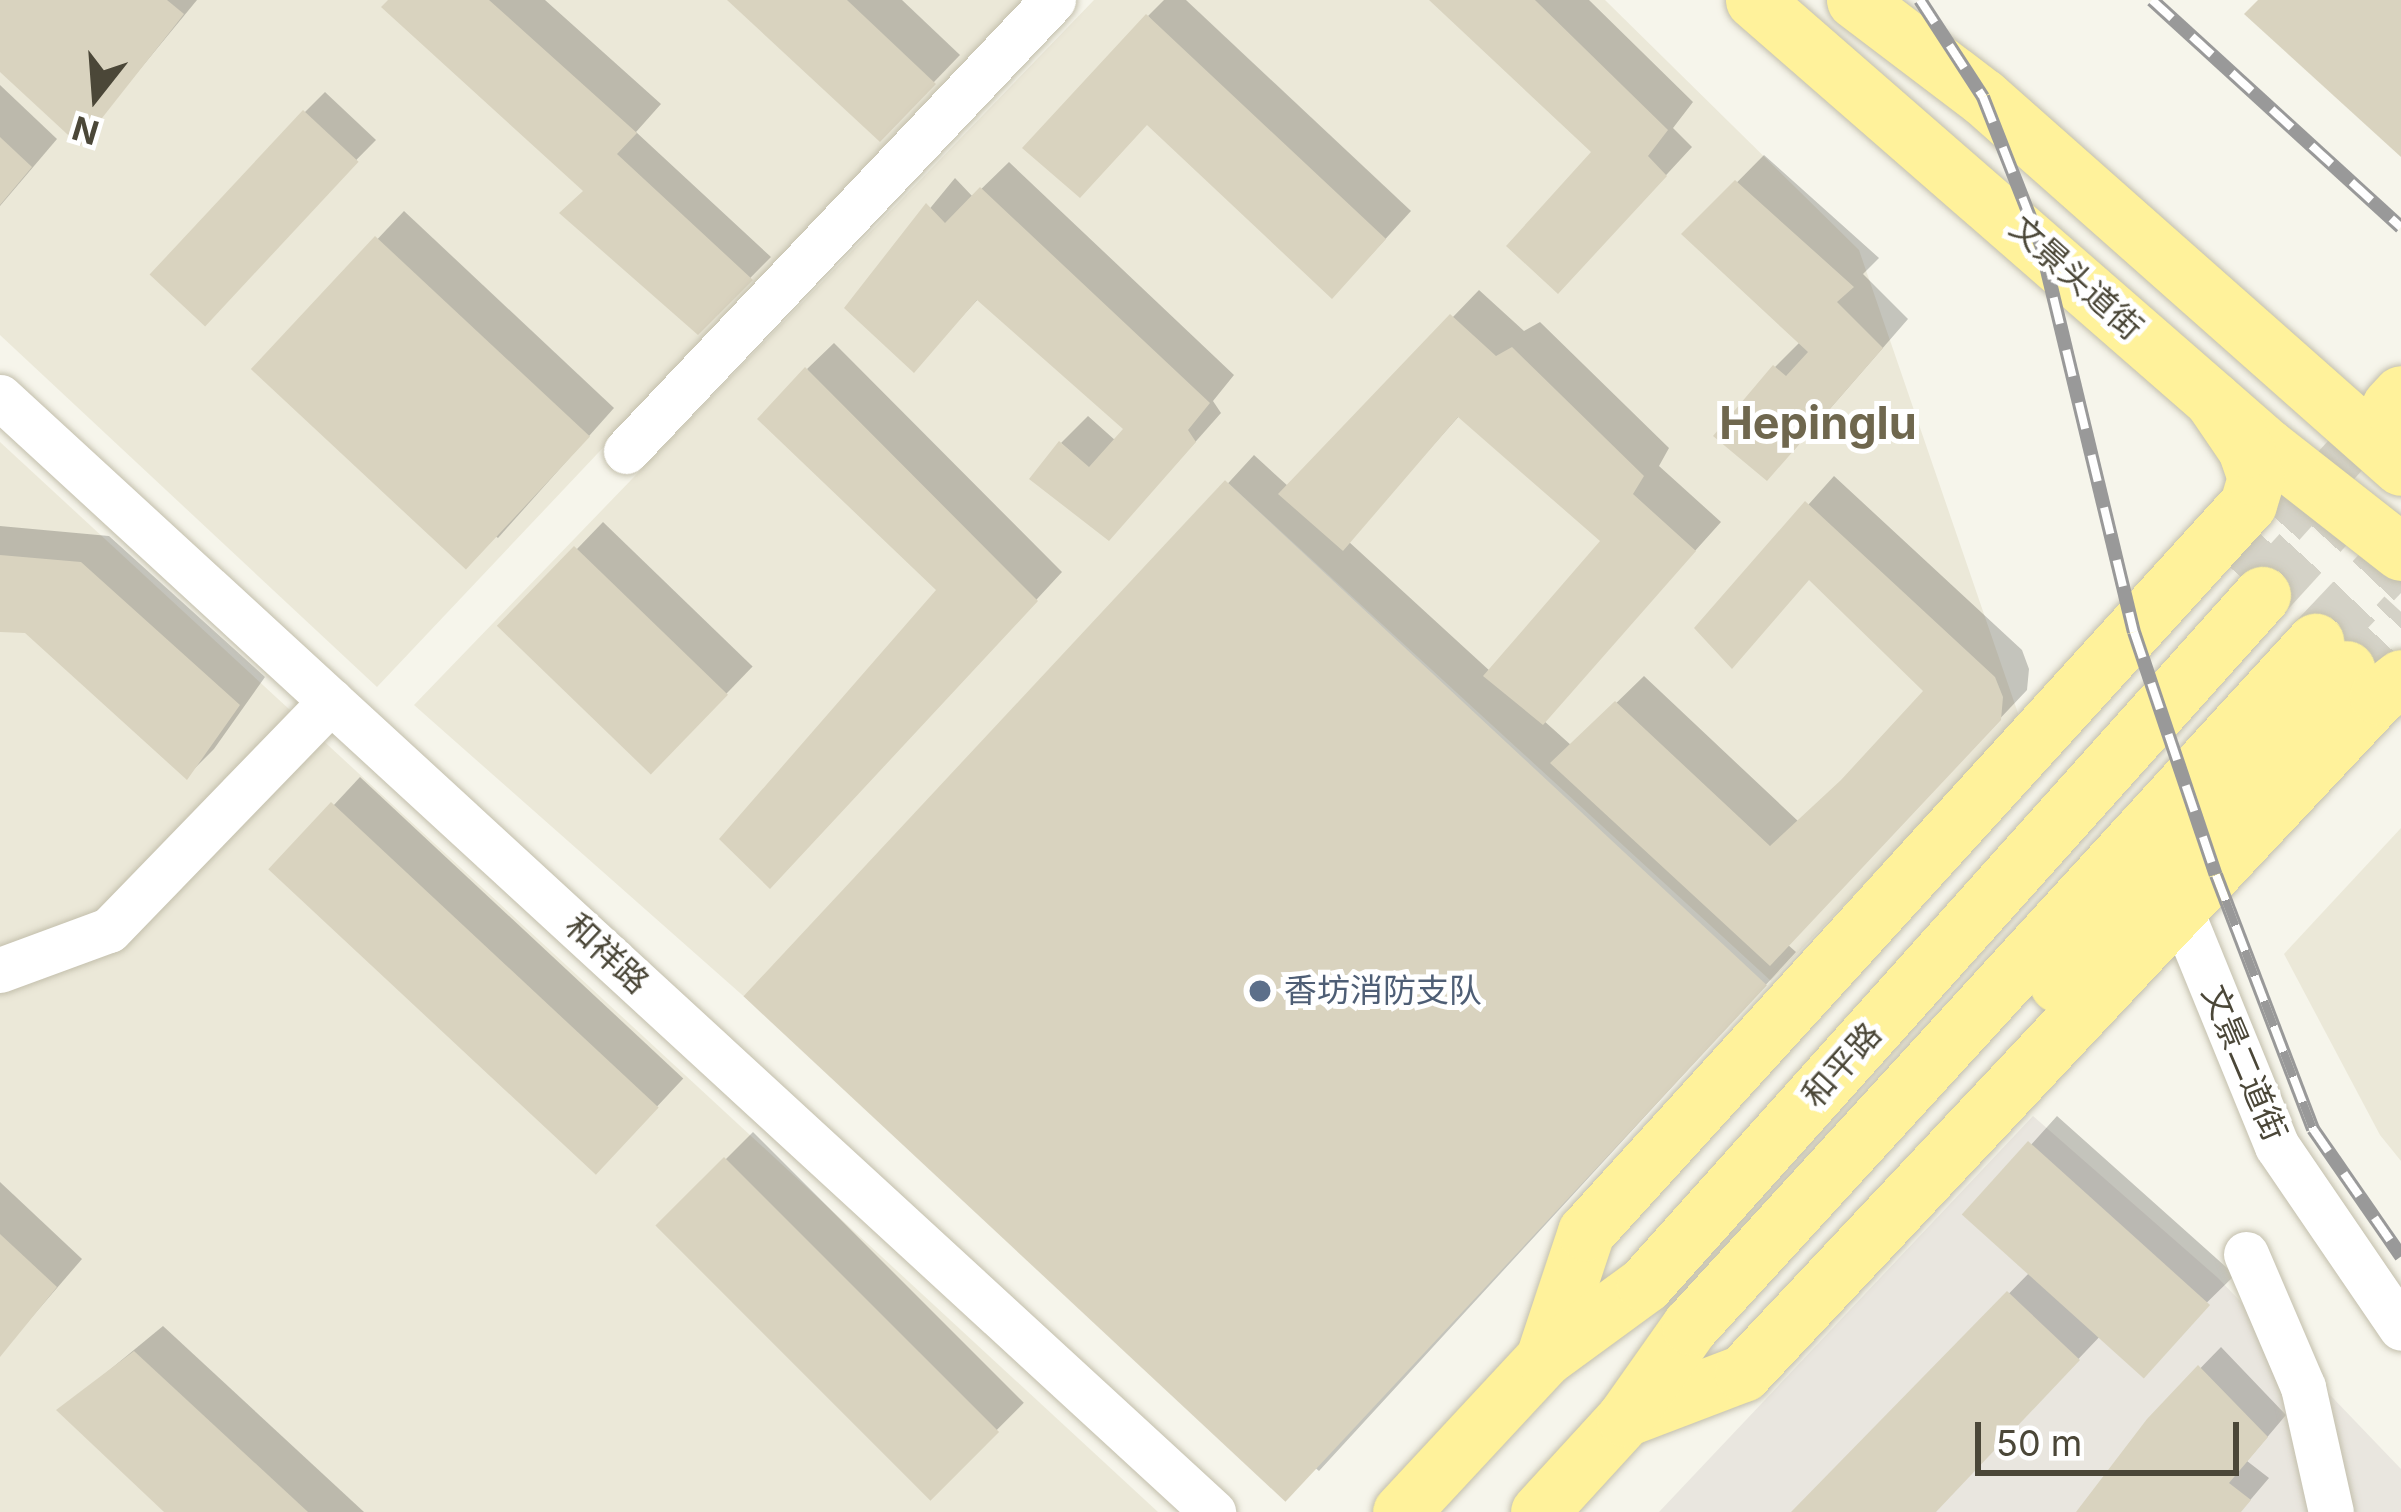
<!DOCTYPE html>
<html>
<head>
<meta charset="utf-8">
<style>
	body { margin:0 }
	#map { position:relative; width:2401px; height:1512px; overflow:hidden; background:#f6f5eb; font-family:Inter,"Noto Sans SC",sans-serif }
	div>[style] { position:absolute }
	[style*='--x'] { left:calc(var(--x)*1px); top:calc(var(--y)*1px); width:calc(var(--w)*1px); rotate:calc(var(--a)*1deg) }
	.residential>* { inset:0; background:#ebe8d8 }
	.industrial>* { inset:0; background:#e9e6df }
	.shadow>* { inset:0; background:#0003; transform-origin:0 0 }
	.building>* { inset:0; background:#d9d3bf; transform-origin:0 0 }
	.minor-tunnel>* { height:45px; margin-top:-22.5px; transform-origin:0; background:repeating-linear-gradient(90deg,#d4d2c7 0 45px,transparent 0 67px) }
	.major-tunnel>* { height:57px; margin-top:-28.5px; transform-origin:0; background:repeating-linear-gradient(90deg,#d4d2c7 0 57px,transparent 0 85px) }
	.roads { filter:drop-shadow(0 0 3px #c3bfac) drop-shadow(0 0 3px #c3bfac) }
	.minor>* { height:45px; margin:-22.5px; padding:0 22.5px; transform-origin:22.5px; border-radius:22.5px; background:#fff }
	.major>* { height:57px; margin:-28.5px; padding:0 28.5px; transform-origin:28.5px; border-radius:28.5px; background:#fff29b }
	.rail>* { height:14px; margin-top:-7px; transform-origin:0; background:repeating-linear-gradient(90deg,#fff 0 27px,#999 0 54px); box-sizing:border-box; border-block:3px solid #999 }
	.dots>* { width:33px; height:33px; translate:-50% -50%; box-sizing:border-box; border:6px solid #fff; border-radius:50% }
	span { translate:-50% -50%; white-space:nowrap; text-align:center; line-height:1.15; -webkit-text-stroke:10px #fff; paint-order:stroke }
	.street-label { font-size:33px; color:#4b4738 }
	.service-label { font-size:33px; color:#4e5e75 }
	.left { translate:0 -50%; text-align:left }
	.district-label { font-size:45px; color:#6f674e; font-weight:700 }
	.north { position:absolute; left:36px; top:36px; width:120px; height:120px; -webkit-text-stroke:9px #fff; paint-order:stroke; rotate:197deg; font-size:33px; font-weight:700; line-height:48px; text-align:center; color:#4b4738 }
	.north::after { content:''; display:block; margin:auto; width:42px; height:54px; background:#4b4738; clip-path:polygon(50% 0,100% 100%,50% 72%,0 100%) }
	.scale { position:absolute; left:1975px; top:1422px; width:264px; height:54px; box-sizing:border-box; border:6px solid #4b4738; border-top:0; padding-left:15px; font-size:36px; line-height:42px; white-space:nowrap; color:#4b4738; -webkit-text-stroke:9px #fff; paint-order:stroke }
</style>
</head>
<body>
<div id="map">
	<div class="residential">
		<i style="clip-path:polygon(0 0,1026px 0,377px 687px,0 335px)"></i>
		<i style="clip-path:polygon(1094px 0,1605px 0,1859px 250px,2020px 719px,1771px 981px,1225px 480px,749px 1001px,414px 705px)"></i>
		<i style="clip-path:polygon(0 442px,1158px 1512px,0 1512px)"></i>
		<i style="clip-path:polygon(2401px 828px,2401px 1161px,2380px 1135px,2284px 954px)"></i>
	</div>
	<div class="industrial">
		<i style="clip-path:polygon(2033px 1116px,2218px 1278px,2401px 1469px,2401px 1512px,1659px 1512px)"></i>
	</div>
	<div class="shadow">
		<i style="clip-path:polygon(0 0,197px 0,80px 142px,0 67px)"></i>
		<i style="clip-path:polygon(392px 0,545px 0,661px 104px,636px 132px,771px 257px,698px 331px,586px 190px)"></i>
		<i style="clip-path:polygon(731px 0,902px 0,960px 55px,880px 138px)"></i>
		<i style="clip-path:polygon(1164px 0,1186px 0,1411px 211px,1359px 268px,1148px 16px)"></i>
		<i style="clip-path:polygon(1433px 0,1589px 0,1693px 102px,1673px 128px,1692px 147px,1585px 263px,1596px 152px)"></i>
		<i style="clip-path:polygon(0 85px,57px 139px,0 206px)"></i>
		<i style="clip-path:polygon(325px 92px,376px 140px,204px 314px,305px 112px)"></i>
		<i style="clip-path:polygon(1764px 155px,1879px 258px,1863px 274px,1908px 319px,1794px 450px,1775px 367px,1801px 341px,1686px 234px)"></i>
		<i style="clip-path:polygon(1009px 162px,1234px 375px,1213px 401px,1221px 413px,1135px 510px,1061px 443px,1088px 416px,1116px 441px,1127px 429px,979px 298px,914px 369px,848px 308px,955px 178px,973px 197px)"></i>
		<i style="clip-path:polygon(404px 211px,614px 408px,498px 538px,255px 369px)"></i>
		<i style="clip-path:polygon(evenodd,1479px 290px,1524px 331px,1540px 322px,1669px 448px,1659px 466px,1721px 522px,1543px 720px,1572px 746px,1644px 676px,1799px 822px,1856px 769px,1927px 691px,1810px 578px,1698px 628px,1834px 476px,2022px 650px,2029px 669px,2027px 690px,1787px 944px,1796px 952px,1319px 1471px,753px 1001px,1254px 455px,1289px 487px,1479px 290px,1460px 415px,1605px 540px,1491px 672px,1348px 541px,1460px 415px)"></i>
		<i style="clip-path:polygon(834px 343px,1062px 572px,797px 858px,941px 589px,807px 369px)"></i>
		<i style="left:603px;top:522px;width:208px;height:146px;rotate:44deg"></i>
		<i style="clip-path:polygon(0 526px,109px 536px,265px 677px,214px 749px,187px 776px,26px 630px,0 629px)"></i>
		<i style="left:360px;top:777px;width:442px;height:127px;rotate:43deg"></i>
		<i style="clip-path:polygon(2057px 1116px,2235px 1275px,2144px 1364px,2105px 1331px,1933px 1512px,1795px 1512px,2032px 1270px,1968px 1215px)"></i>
		<i style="left:753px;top:1132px;width:383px;height:132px;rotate:45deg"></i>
		<i style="clip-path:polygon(0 1182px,82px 1259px,0 1354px)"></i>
		<i style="clip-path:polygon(163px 1326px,364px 1512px,169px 1512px,61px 1410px)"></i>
		<i style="clip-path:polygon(2221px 1347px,2286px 1415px,2247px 1461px,2269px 1478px,2240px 1512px,2079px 1512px,2149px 1421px)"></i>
	</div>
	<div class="building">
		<i style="clip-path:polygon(0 0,167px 0,184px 14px,80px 146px,0 72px)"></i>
		<i style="clip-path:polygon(388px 0,489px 0,637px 133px,617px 154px,753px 280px,698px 335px,559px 213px,583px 191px,381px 7px)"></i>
		<i style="clip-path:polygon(727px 0,847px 0,936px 84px,880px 142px)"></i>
		<i style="clip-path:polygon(1429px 0,1535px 0,1668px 130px,1648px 156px,1667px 176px,1558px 294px,1506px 246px,1591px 152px)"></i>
		<i style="clip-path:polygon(2258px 0,2401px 0,2401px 157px,2244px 14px)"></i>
		<i style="clip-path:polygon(1146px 14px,1386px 239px,1332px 299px,1147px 125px,1080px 198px,1022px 148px)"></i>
		<i style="left:303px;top:110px;width:76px;height:225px;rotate:43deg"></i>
		<i style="clip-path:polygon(0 137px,32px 167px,0 205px)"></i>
		<i style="clip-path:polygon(1735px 180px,1854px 287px,1837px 302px,1883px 348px,1767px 481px,1713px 436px,1773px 365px,1786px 376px,1808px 352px,1681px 234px)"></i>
		<i style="clip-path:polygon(980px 187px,1210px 403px,1188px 430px,1196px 442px,1109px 541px,1029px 479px,1059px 441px,1089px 467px,1123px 429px,977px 300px,914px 373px,844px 308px,926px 203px,945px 223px)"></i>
		<i style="left:375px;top:236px;width:294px;height:182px;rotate:43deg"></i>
		<i style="clip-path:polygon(1450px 314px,1496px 356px,1512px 347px,1644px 476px,1633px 494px,1696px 551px,1543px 725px,1483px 676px,1600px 541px,1458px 417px,1343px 551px,1278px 494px)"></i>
		<i style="clip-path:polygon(805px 367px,1038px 601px,770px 889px,719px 839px,936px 590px,757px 419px)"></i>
		<i style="left:1225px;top:480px;width:741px;height:706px;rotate:43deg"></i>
		<i style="clip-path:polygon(1805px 501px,1995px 677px,2003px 697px,2001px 720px,1770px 966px,1550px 763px,1615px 701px,1770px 846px,1841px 780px,1923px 691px,1809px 580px,1732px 669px,1694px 628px)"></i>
		<i style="left:574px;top:546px;width:214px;height:111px;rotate:44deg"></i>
		<i style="clip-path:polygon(0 555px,81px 562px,240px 705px,187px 780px,25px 633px,0 632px)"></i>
		<i style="left:331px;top:802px;width:448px;height:92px;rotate:43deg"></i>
		<i style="left:2028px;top:1141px;width:245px;height:99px;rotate:42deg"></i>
		<i style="left:724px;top:1157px;width:389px;height:97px;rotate:45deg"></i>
		<i style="clip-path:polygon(0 1234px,57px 1287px,0 1357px)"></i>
		<i style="clip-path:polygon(2007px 1291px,2080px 1360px,1936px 1512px,1791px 1512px)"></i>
		<i style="clip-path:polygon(134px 1351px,308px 1512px,164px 1512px,56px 1410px)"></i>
		<i style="clip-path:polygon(2198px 1365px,2268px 1437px,2229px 1483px,2251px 1500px,2241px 1512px,2076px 1512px,2147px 1419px)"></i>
	</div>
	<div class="minor-tunnel">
		<i style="--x:2238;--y:574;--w:218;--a:-48"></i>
		<i style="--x:2347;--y:669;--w:79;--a:-47"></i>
	</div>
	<div class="major-tunnel">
		<i style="--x:2262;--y:595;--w:206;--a:-47.6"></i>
		<i style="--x:2315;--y:642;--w:125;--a:-46.6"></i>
	</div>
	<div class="roads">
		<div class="minor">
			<i style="--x:0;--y:397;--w:1648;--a:42.59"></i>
			<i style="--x:626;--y:451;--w:621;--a:-46.57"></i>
			<i style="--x:2181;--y:911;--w:254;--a:67.8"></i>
			<i style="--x:2277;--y:1146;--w:220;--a:55.7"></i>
			<i style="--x:0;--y:970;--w:116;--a:-20.2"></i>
			<i style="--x:109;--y:930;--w:319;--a:-45.9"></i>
			<i style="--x:2246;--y:1254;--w:145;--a:66.8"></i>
			<i style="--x:2303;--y:1387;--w:128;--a:77.4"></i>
		</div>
		<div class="major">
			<i style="--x:1754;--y:0;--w:680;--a:41.07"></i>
			<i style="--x:2267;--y:447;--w:170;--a:38.1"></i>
			<i style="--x:1855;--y:0;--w:161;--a:37.2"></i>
			<i style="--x:1983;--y:97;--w:558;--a:41.51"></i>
			<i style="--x:2390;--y:406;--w:16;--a:-47"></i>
			<i style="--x:2058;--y:984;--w:427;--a:-47.5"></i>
			<i style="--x:1544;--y:1358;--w:133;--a:-71.6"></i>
			<i style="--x:1586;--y:1232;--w:984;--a:-47.72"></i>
			<i style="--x:2248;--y:504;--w:27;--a:-73"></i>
			<i style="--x:2256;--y:478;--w:31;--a:-109"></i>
			<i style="--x:2246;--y:449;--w:60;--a:-124.2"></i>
			<i style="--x:1625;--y:1418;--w:126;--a:-20.9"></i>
			<i style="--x:1743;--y:1373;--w:928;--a:-46.83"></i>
			<i style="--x:2378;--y:696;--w:29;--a:-38"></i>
			<i style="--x:1401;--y:1512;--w:210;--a:-47.1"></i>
			<i style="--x:1544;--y:1358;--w:125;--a:-36.2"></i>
			<i style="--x:1645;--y:1284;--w:925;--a:-48.16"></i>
			<i style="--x:1539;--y:1512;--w:127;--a:-47.5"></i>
			<i style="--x:1625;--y:1418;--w:113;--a:-54.8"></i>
			<i style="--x:1690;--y:1326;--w:927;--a:-47.58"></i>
		</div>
	</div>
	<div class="rail">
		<i style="--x:1920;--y:0;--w:116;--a:57"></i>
		<i style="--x:1983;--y:97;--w:159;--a:68.6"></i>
		<i style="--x:2041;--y:245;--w:398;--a:76.5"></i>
		<i style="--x:2134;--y:632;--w:256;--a:71.4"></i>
		<i style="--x:2216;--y:875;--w:272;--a:69.1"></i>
		<i style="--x:2313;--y:1129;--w:155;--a:55.3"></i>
		<i style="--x:2152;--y:0;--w:337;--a:42.4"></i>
	</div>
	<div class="dots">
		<i style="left:1260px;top:991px;background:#5c6f8a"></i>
	</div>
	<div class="street-label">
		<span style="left:2076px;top:278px;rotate:42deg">文景头道街</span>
		<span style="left:607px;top:954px;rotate:43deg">和祥路</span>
		<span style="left:2244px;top:1063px;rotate:67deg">文景二道街</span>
		<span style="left:1842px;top:1065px;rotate:-48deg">和平路</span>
	</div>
	<div class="service-label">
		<span class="left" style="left:1284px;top:991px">香坊消防支队</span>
	</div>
	<div class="district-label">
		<span style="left:1818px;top:423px">Hepinglu</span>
	</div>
	<div class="north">N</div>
	<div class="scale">50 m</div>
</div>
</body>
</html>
